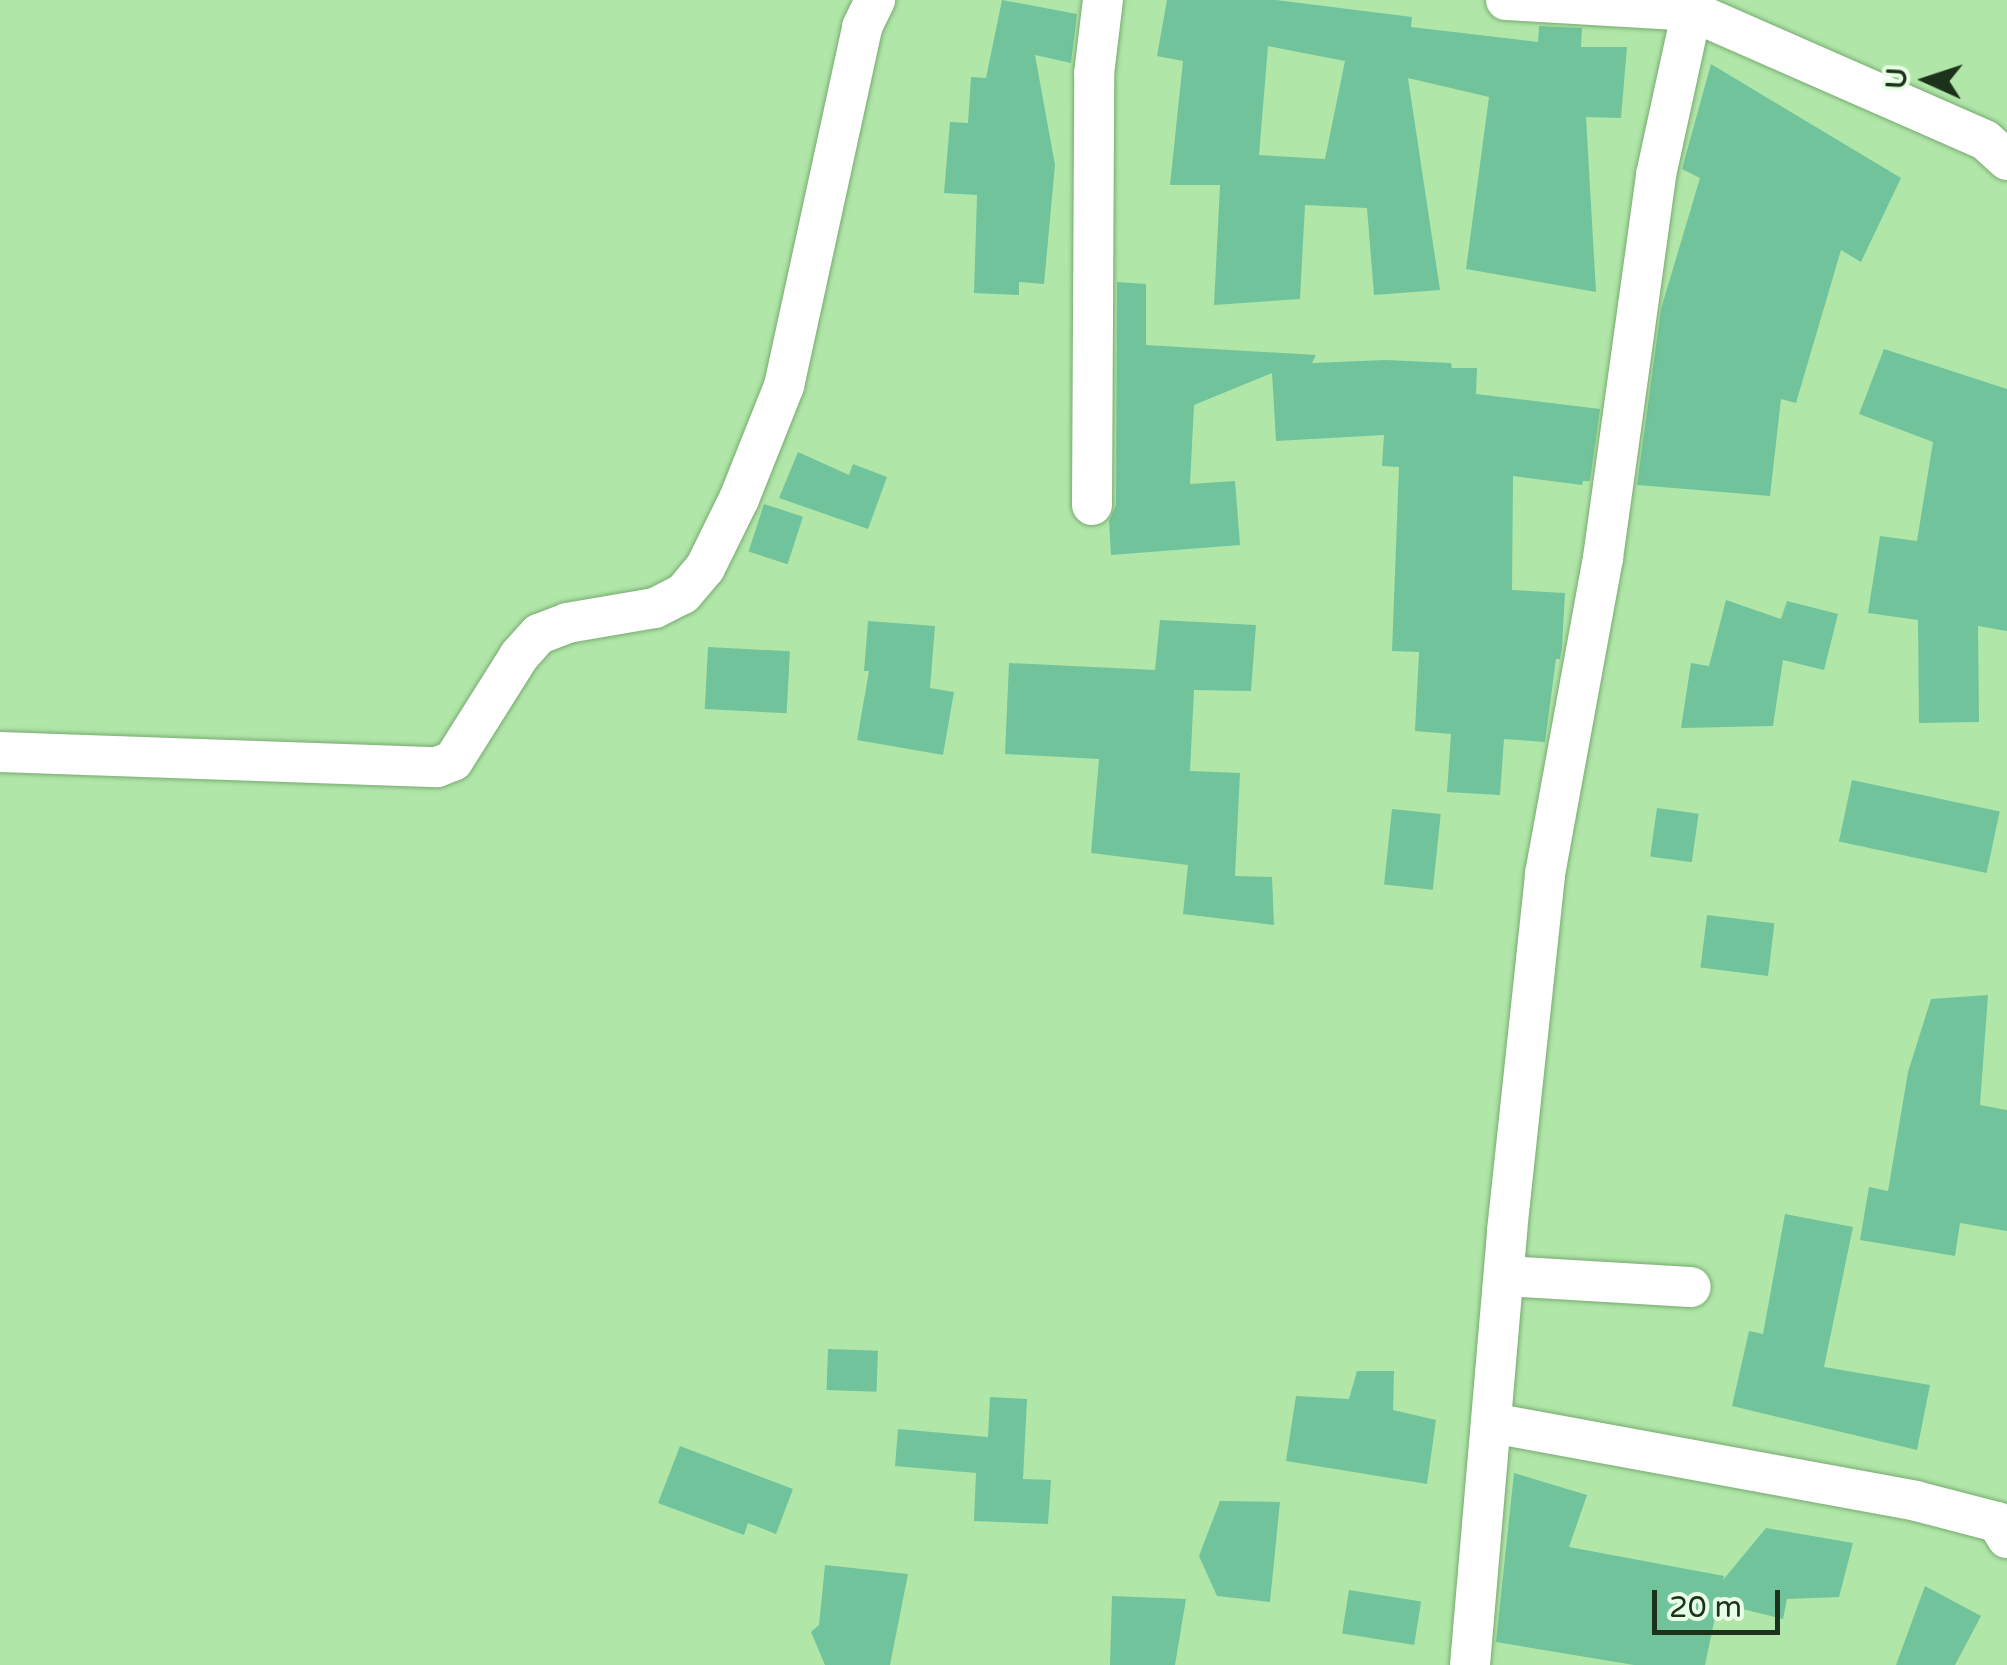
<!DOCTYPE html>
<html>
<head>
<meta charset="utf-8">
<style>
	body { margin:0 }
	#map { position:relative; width:2007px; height:1665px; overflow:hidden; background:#b1e6a9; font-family:"Varela Round",sans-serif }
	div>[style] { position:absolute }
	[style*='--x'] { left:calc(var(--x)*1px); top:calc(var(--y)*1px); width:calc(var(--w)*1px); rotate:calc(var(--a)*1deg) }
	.building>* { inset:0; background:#71c39b; transform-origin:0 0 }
	.roads { filter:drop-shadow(0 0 2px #77aa70) drop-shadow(0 0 2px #77aa70) }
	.minor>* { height:40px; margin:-20px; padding:0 20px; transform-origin:20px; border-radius:20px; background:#fff }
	span { translate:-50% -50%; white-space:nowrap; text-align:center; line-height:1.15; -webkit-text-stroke:10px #e8fee5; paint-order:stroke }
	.north { position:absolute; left:1877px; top:30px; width:100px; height:100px; -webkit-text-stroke:8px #e8fee5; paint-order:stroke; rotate:273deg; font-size:28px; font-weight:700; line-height:40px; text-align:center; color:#1d321a }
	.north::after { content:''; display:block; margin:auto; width:35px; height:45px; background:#1d321a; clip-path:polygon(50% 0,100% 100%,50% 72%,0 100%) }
	.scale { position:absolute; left:1652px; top:1590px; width:128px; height:45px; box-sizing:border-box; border:5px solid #1d321a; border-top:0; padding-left:12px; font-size:30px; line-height:35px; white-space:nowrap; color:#1d321a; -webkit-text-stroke:8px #e8fee5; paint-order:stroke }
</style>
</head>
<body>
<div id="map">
	<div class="building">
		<i style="clip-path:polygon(1002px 0,1077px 14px,1071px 63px,1035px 55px,1055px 165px,1044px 284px,1019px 282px,1019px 295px,974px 293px,977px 195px,944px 193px,950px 122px,968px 123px,971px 77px,986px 78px)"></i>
		<i style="clip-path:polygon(evenodd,1167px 0,1276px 0,1412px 17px,1411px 27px,1538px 42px,1539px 26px,1582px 28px,1581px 47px,1627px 47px,1621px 118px,1586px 117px,1596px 292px,1466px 269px,1489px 97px,1408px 78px,1440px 290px,1374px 295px,1367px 208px,1305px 205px,1300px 299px,1214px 305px,1220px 185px,1170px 185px,1183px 61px,1157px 56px,1167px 0,1268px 46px,1345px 61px,1325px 159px,1259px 155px,1268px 46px)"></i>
		<i style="clip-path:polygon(1711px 64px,1901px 178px,1861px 262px,1841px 250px,1796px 403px,1781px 399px,1770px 496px,1637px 485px,1661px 309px,1700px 178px,1682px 169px)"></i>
		<i style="clip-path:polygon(1117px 282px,1146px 284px,1146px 345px,1316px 355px,1312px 363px,1386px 360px,1451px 363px,1452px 368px,1477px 368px,1476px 394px,1600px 409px,1590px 481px,1583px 481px,1582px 485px,1513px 476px,1512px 590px,1565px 593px,1562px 647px,1560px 659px,1556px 659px,1545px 742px,1504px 739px,1500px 795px,1447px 792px,1451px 734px,1415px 731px,1419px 652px,1392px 651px,1399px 467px,1382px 466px,1384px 435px,1276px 441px,1272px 373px,1194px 405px,1190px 484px,1235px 481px,1240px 545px,1111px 555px,1109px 521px,1116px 505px)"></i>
		<i style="clip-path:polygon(1884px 349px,2007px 389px,2007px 631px,1978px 626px,1979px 722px,1919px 723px,1918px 620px,1868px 613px,1880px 536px,1917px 541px,1933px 442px,1859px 414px)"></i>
		<i style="clip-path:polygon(798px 452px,849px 475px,853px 464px,887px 477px,868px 529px,779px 498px)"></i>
		<i style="left:764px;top:504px;width:41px;height:50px;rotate:18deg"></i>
		<i style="clip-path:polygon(1726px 600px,1781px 619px,1787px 601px,1838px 614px,1824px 670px,1783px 660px,1773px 726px,1681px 728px,1691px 663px,1709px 666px)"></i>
		<i style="clip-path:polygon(1160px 620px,1256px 625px,1251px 691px,1194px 690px,1190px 771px,1240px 773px,1235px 876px,1272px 877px,1274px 925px,1183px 914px,1188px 865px,1091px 853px,1099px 759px,1005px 754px,1009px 663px,1155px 670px)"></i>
		<i style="clip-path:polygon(868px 621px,935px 626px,930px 688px,954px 692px,943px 755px,857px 740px,869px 671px,864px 671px)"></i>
		<i style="left:708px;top:647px;width:82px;height:62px;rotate:3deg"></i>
		<i style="left:1852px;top:780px;width:151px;height:63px;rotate:12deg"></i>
		<i style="left:1657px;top:808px;width:42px;height:49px;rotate:8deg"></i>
		<i style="left:1392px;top:809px;width:49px;height:76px;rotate:6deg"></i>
		<i style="left:1707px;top:915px;width:68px;height:53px;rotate:7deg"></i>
		<i style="clip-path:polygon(1988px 995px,1980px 1105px,2007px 1110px,2007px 1231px,1960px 1223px,1955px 1256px,1860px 1240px,1869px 1187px,1888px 1191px,1908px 1072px,1931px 999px)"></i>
		<i style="clip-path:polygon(1785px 1214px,1853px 1227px,1824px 1367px,1930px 1385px,1917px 1450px,1732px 1406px,1749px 1331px,1763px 1334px)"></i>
		<i style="left:828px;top:1349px;width:50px;height:41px;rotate:2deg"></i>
		<i style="clip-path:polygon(1357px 1371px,1394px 1371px,1393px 1410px,1436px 1420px,1427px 1484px,1286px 1461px,1296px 1396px,1349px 1399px)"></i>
		<i style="clip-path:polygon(990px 1397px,1027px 1399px,1023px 1479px,1051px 1480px,1048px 1524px,974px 1521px,976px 1473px,895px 1466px,898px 1429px,988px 1437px)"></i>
		<i style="clip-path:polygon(680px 1446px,793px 1489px,776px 1534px,748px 1523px,744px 1535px,658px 1503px)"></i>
		<i style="clip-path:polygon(1514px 1473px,1587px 1495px,1569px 1547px,1724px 1576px,1723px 1580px,1766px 1528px,1853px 1543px,1839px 1597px,1787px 1599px,1783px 1619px,1718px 1603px,1705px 1665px,1634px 1665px,1496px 1642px)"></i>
		<i style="clip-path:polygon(1220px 1501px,1280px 1502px,1270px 1602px,1217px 1596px,1199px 1556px)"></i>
		<i style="clip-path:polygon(825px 1565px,908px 1574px,890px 1665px,825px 1665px,811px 1632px,819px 1625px)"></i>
		<i style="clip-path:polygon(1925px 1586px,1981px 1616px,1955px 1665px,1896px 1665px)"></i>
		<i style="left:1349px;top:1590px;width:73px;height:44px;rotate:9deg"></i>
		<i style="clip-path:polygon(1112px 1596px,1186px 1599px,1175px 1665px,1110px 1665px)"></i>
	</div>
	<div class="roads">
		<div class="minor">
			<i style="--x:1506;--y:0;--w:185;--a:3.4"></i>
			<i style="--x:1691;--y:11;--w:321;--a:23.7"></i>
			<i style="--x:1985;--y:140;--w:30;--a:42"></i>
			<i style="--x:1092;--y:505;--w:431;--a:-89.7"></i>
			<i style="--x:1094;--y:74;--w:75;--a:-83.1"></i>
			<i style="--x:0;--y:752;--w:437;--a:2"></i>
			<i style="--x:437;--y:767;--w:17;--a:-21"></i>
			<i style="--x:453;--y:761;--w:124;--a:-57.8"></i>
			<i style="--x:519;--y:656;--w:30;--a:-48"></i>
			<i style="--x:539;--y:634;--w:30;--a:-21"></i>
			<i style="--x:567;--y:623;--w:89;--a:-9.7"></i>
			<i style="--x:655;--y:608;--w:31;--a:-27"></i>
			<i style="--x:683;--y:594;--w:34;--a:-50"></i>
			<i style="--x:705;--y:568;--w:77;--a:-63.8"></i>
			<i style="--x:739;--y:499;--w:122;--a:-68.3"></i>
			<i style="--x:784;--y:386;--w:367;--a:-77.7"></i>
			<i style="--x:862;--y:27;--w:30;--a:-64"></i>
			<i style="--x:1504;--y:1276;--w:187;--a:3.4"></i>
			<i style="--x:1492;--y:1423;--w:431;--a:10.4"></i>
			<i style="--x:1916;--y:1501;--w:84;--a:14.5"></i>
			<i style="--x:1997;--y:1522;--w:19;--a:58"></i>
			<i style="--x:1470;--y:1665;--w:436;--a:-85.1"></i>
			<i style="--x:1507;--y:1231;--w:359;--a:-83.9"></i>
			<i style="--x:1545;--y:874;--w:321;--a:-79.6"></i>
			<i style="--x:1603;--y:558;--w:387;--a:-82.1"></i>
			<i style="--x:1656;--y:175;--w:179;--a:-77.7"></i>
		</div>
	</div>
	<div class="north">U</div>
	<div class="scale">20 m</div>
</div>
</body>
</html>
